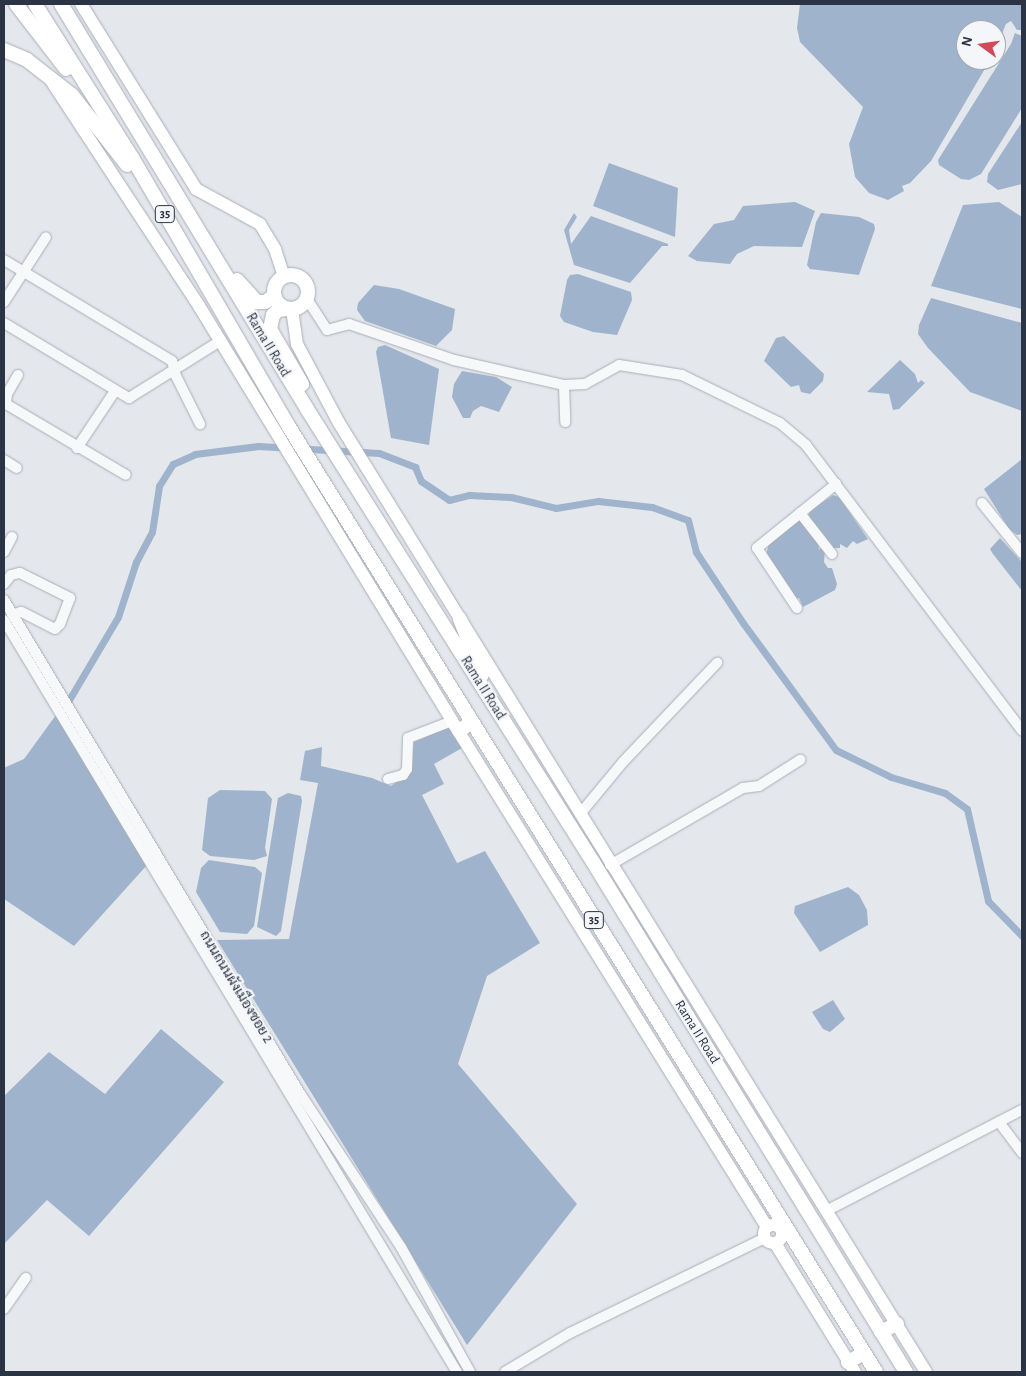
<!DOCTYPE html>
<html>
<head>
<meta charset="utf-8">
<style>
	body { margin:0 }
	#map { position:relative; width:1026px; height:1376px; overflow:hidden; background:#e4e7ec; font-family:"Alegreya Sans",Sarabun,sans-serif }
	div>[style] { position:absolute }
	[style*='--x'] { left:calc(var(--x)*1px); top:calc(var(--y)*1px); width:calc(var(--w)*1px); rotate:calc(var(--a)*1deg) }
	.water>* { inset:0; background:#9fb4cc }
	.canal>* { height:7px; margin:-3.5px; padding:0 3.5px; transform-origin:3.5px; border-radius:3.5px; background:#9fb4cc }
	.roads { filter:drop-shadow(0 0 1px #a9aeb7) drop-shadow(0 0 1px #a9aeb7) }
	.minor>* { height:10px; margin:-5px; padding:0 5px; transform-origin:5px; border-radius:5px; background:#f7f8fa }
	.major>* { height:12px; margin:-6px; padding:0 6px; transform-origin:6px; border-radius:6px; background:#fff }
	.major>.ring { margin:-6px; padding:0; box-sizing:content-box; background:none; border:12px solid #fff; border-radius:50% }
	.highway>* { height:14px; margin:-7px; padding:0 7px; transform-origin:7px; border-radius:7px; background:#fff }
	.highway>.ring { margin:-7px; padding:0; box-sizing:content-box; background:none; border:14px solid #fff; border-radius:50% }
	span { translate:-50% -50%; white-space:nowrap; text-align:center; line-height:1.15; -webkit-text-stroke:4.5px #f4f6f9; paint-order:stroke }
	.shield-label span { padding:1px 4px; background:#f4f6f9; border:1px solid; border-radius:4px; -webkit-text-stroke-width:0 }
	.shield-label { font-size:12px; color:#2b3445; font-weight:700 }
	.street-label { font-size:14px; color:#2b3445 }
	.frame { position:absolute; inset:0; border:5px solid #2b3445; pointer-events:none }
	.north { position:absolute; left:956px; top:20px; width:50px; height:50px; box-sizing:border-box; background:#f4f6f9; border:1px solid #a4a8b1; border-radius:50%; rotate:284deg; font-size:14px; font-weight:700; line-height:20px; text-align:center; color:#2b3445 }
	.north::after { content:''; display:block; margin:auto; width:18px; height:22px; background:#d1495b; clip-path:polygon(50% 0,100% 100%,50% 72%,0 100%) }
</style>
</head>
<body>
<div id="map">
	<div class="water">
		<i style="clip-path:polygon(800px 4px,1022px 4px,1022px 30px,1017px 30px,1011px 21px,1006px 24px,996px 48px,996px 30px,966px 30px,966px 60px,990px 60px,931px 161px,910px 183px,902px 186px,904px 191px,888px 200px,869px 193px,855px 177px,849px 144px,863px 107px,800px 42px,797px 28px)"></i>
		<i style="clip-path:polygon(1015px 33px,1022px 36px,1022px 108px,981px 174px,969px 180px,961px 179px,939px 165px,938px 160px,1011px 44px)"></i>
		<i style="clip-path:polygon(1022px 122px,1022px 184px,998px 190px,987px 182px,988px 174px)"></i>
		<i style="clip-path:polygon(609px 163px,678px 188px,675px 237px,593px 206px)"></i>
		<i style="clip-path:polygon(795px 202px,815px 211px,802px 247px,754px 246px,737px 254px,730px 264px,697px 261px,688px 256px,714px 224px,734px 220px,743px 206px)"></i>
		<i style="clip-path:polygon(999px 202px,1022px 217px,1022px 309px,931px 286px,963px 205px)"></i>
		<i style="clip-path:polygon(574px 213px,577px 217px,569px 230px,571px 244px,591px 216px,668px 244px,668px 246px,662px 246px,630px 283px,574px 265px,564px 230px)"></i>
		<i style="clip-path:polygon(821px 213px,859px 217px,874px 224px,875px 229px,859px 275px,810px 269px,807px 265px,816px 222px)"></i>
		<i style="clip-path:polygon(578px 274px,631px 292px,632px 300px,617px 335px,593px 332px,564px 322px,560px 316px,567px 280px,570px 275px)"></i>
		<i style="clip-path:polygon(374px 285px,399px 289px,455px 309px,452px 330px,436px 346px,365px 321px,357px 310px,358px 303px)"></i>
		<i style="clip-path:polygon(931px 298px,1022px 323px,1022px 411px,970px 392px,928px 348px,918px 334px,919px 325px)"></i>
		<i style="clip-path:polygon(784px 336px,824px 374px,823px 381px,810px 394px,801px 392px,799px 385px,791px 387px,764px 361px,776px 338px)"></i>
		<i style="clip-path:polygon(385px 345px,439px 369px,429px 445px,391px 438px,376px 352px,378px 347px)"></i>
		<i style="clip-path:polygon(900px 360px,915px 374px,918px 383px,921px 380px,925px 383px,899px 409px,893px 410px,889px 394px,867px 392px)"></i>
		<i style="clip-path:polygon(462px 371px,496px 377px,512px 387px,499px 412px,481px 406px,473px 411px,470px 418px,463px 418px,452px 397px,454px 384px)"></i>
		<i style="clip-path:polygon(1022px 459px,1022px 534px,1017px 535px,1009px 529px,984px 489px)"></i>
		<i style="clip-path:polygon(833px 495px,839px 497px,868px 539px,857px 544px,853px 541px,847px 548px,840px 544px,840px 548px,829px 548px,808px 517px,810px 511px)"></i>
		<i style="clip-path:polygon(799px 520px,818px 540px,819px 550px,821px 547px,825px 550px,824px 562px,828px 568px,832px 568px,837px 584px,835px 590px,803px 607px,799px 598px,793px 598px,766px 555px,769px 543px)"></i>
		<i style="clip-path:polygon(1000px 538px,1022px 562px,1022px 591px,993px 554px,990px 549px)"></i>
		<i style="clip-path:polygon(60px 721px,148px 864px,74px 946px,4px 899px,4px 773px,29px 761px)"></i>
		<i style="clip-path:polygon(449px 727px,462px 748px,434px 764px,444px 784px,422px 795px,457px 863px,485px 851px,540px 943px,487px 976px,458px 1064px,577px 1204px,467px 1345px,217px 940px,289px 939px,318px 783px,300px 780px,305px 751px,322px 747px,321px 766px,372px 778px,391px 786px,410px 772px,414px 742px)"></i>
		<i style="clip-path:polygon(220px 790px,265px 791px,272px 799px,265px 848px,267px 856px,254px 860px,210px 856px,202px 850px,208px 798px)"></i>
		<i style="clip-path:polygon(288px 793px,301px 796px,302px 801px,281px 931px,276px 936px,257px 927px,278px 798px)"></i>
		<i style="clip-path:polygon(209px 860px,255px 867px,262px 873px,254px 926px,247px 934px,220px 932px,196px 892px,201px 868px)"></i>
		<i style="clip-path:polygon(848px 887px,859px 895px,867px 910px,868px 925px,820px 952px,794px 913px,795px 906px)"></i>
		<i style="clip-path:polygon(833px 1000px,845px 1019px,830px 1032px,823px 1029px,812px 1012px)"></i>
		<i style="clip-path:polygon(161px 1029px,224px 1082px,89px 1236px,47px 1200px,4px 1244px,4px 1096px,49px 1052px,105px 1094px)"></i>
	</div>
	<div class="canal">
		<i style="--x:4;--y:771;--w:24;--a:-24"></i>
		<i style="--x:26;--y:761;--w:63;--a:-54"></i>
		<i style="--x:63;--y:710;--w:108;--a:-59.4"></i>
		<i style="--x:118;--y:617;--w:58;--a:-71.9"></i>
		<i style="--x:136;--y:562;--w:34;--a:-62"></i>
		<i style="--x:152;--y:532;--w:47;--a:-81.3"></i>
		<i style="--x:159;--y:486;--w:26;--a:-58"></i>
		<i style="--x:173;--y:464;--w:24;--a:-24"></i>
		<i style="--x:195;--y:454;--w:64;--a:-7.2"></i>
		<i style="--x:258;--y:446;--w:121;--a:3.3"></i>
		<i style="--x:379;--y:453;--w:39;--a:21"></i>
		<i style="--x:415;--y:467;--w:15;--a:67"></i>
		<i style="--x:421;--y:481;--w:34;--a:34"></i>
		<i style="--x:449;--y:500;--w:21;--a:-14"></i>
		<i style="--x:469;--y:495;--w:42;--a:2.7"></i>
		<i style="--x:511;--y:497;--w:46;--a:13.7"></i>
		<i style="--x:556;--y:508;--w:43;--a:-9.5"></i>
		<i style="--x:598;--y:501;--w:54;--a:6.3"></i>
		<i style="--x:652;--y:507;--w:38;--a:20"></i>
		<i style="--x:688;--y:520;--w:33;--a:76"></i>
		<i style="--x:696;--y:552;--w:85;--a:56.5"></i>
		<i style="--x:743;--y:623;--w:157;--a:53.8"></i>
		<i style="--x:836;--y:750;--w:61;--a:26.1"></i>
		<i style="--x:891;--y:777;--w:56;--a:16.5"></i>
		<i style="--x:945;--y:793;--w:27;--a:36"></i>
		<i style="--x:967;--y:809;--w:94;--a:77.1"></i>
		<i style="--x:988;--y:901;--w:49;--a:45.8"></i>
	</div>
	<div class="roads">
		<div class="minor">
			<i style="--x:4;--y:260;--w:196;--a:31"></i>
			<i style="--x:172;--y:361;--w:16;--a:75"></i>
			<i style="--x:176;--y:376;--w:54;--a:63.4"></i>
			<i style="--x:307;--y:299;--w:37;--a:57"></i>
			<i style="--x:327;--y:330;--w:23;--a:-15"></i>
			<i style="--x:349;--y:324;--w:111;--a:18.9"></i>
			<i style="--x:454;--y:360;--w:113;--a:12.8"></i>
			<i style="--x:564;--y:385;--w:21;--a:-3"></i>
			<i style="--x:585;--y:384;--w:39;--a:-29"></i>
			<i style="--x:619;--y:365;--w:64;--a:9"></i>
			<i style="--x:682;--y:375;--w:109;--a:26.1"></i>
			<i style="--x:780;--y:423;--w:34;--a:40"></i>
			<i style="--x:806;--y:445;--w:358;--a:52.9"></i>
			<i style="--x:4;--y:302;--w:77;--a:-57.1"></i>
			<i style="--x:4;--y:323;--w:146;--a:31"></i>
			<i style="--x:129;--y:398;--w:107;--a:-32.1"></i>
			<i style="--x:18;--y:375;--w:22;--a:120"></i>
			<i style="--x:7;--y:394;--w:10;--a:96"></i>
			<i style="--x:6;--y:404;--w:139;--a:30.6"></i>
			<i style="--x:564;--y:385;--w:37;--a:88"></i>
			<i style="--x:77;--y:448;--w:69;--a:-56.3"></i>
			<i style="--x:4;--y:460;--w:15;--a:32"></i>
			<i style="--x:982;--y:503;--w:64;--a:51.3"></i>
			<i style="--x:800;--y:513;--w:52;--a:52"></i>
			<i style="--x:4;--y:552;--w:17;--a:-62"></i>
			<i style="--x:4;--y:584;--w:11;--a:-52"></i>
			<i style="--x:11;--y:575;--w:9;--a:-13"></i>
			<i style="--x:20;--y:573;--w:56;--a:26.6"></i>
			<i style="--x:70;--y:598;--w:28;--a:111"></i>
			<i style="--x:60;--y:624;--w:7;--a:135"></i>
			<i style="--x:55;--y:629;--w:38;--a:-153"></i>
			<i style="--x:21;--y:612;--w:9;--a:162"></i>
			<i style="--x:4;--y:600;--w:577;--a:59.04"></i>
			<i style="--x:301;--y:1095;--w:182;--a:56.7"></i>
			<i style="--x:401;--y:1247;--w:143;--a:61.1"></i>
			<i style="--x:797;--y:608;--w:72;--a:-123.7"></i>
			<i style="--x:757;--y:548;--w:102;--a:-39"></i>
			<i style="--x:4;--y:620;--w:878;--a:58.94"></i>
			<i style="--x:388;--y:779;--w:16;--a:-15"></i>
			<i style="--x:403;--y:775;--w:7;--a:-56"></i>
			<i style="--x:407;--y:769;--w:31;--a:-88"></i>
			<i style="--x:408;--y:738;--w:47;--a:-21.1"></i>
			<i style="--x:580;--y:814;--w:67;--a:-50.4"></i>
			<i style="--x:623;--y:762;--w:137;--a:-46.5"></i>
			<i style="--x:610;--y:865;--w:154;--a:-30.1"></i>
			<i style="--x:743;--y:788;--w:16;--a:-7"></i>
			<i style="--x:759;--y:786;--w:49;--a:-32.4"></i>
			<i style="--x:999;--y:1122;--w:39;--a:53"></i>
			<i style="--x:826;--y:1211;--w:220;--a:-27.3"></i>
			<i style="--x:4;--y:1309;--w:38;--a:-55"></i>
			<i style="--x:505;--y:1372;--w:76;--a:-31"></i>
			<i style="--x:570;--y:1333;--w:217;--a:-26"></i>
		</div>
		<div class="major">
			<i style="--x:81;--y:4;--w:218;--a:58.1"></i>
			<i style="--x:196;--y:189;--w:73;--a:28.7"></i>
			<i style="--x:260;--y:224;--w:29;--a:59"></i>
			<i style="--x:275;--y:249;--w:28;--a:72"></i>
			<i style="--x:50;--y:79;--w:272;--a:56.7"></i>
			<i style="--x:199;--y:306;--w:486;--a:58.6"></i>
			<i style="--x:452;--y:721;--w:596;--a:58.1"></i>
			<i style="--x:292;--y:309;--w:35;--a:82"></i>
			<i style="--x:297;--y:344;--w:89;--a:62"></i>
			<i style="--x:339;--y:423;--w:1116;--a:58.26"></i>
			<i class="ring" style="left:764px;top:1225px;width:6px;height:6px"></i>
			<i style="--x:775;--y:1243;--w:152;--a:58.2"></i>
		</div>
		<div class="highway">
			<i style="--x:16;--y:4;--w:82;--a:52.4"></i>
			<i style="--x:35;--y:4;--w:183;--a:57.7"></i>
			<i style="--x:133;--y:159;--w:310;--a:59.8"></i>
			<i style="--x:289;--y:427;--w:1112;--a:58.15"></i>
			<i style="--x:61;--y:4;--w:474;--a:58.7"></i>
			<i style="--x:307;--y:409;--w:536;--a:57.73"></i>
			<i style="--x:593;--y:862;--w:598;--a:58.46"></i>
			<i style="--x:4;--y:50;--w:25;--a:23"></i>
			<i style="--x:27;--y:60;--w:57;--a:37.9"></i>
			<i style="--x:72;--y:95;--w:89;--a:51.8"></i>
			<i class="ring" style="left:274px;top:275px;width:20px;height:20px"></i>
			<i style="--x:237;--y:280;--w:30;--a:48"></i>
			<i style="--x:257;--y:302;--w:8;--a:0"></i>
			<i style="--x:265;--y:302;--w:11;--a:-34"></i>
			<i style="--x:286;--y:309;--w:8;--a:173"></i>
			<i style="--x:278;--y:310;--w:7;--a:135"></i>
			<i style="--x:273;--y:315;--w:14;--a:102"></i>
			<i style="--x:270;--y:329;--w:64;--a:59.8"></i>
			<i style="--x:460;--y:619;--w:60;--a:68.6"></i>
			<i style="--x:459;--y:731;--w:16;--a:-35"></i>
			<i style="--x:881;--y:1332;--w:18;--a:-27"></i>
			<i style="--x:848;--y:1362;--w:18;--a:-29"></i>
		</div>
	</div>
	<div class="shield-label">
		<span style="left:165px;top:214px">35</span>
		<span style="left:594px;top:920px">35</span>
	</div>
	<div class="street-label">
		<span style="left:268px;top:345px;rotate:59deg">Rama II Road</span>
		<span style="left:483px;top:688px;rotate:58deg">Rama II Road</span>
		<span style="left:236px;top:987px;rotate:59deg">ถนนถนนผังเมืองซอย 2</span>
		<span style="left:697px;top:1032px;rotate:58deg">Rama II Road</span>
	</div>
	<div class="frame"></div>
	<div class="north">N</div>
</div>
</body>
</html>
